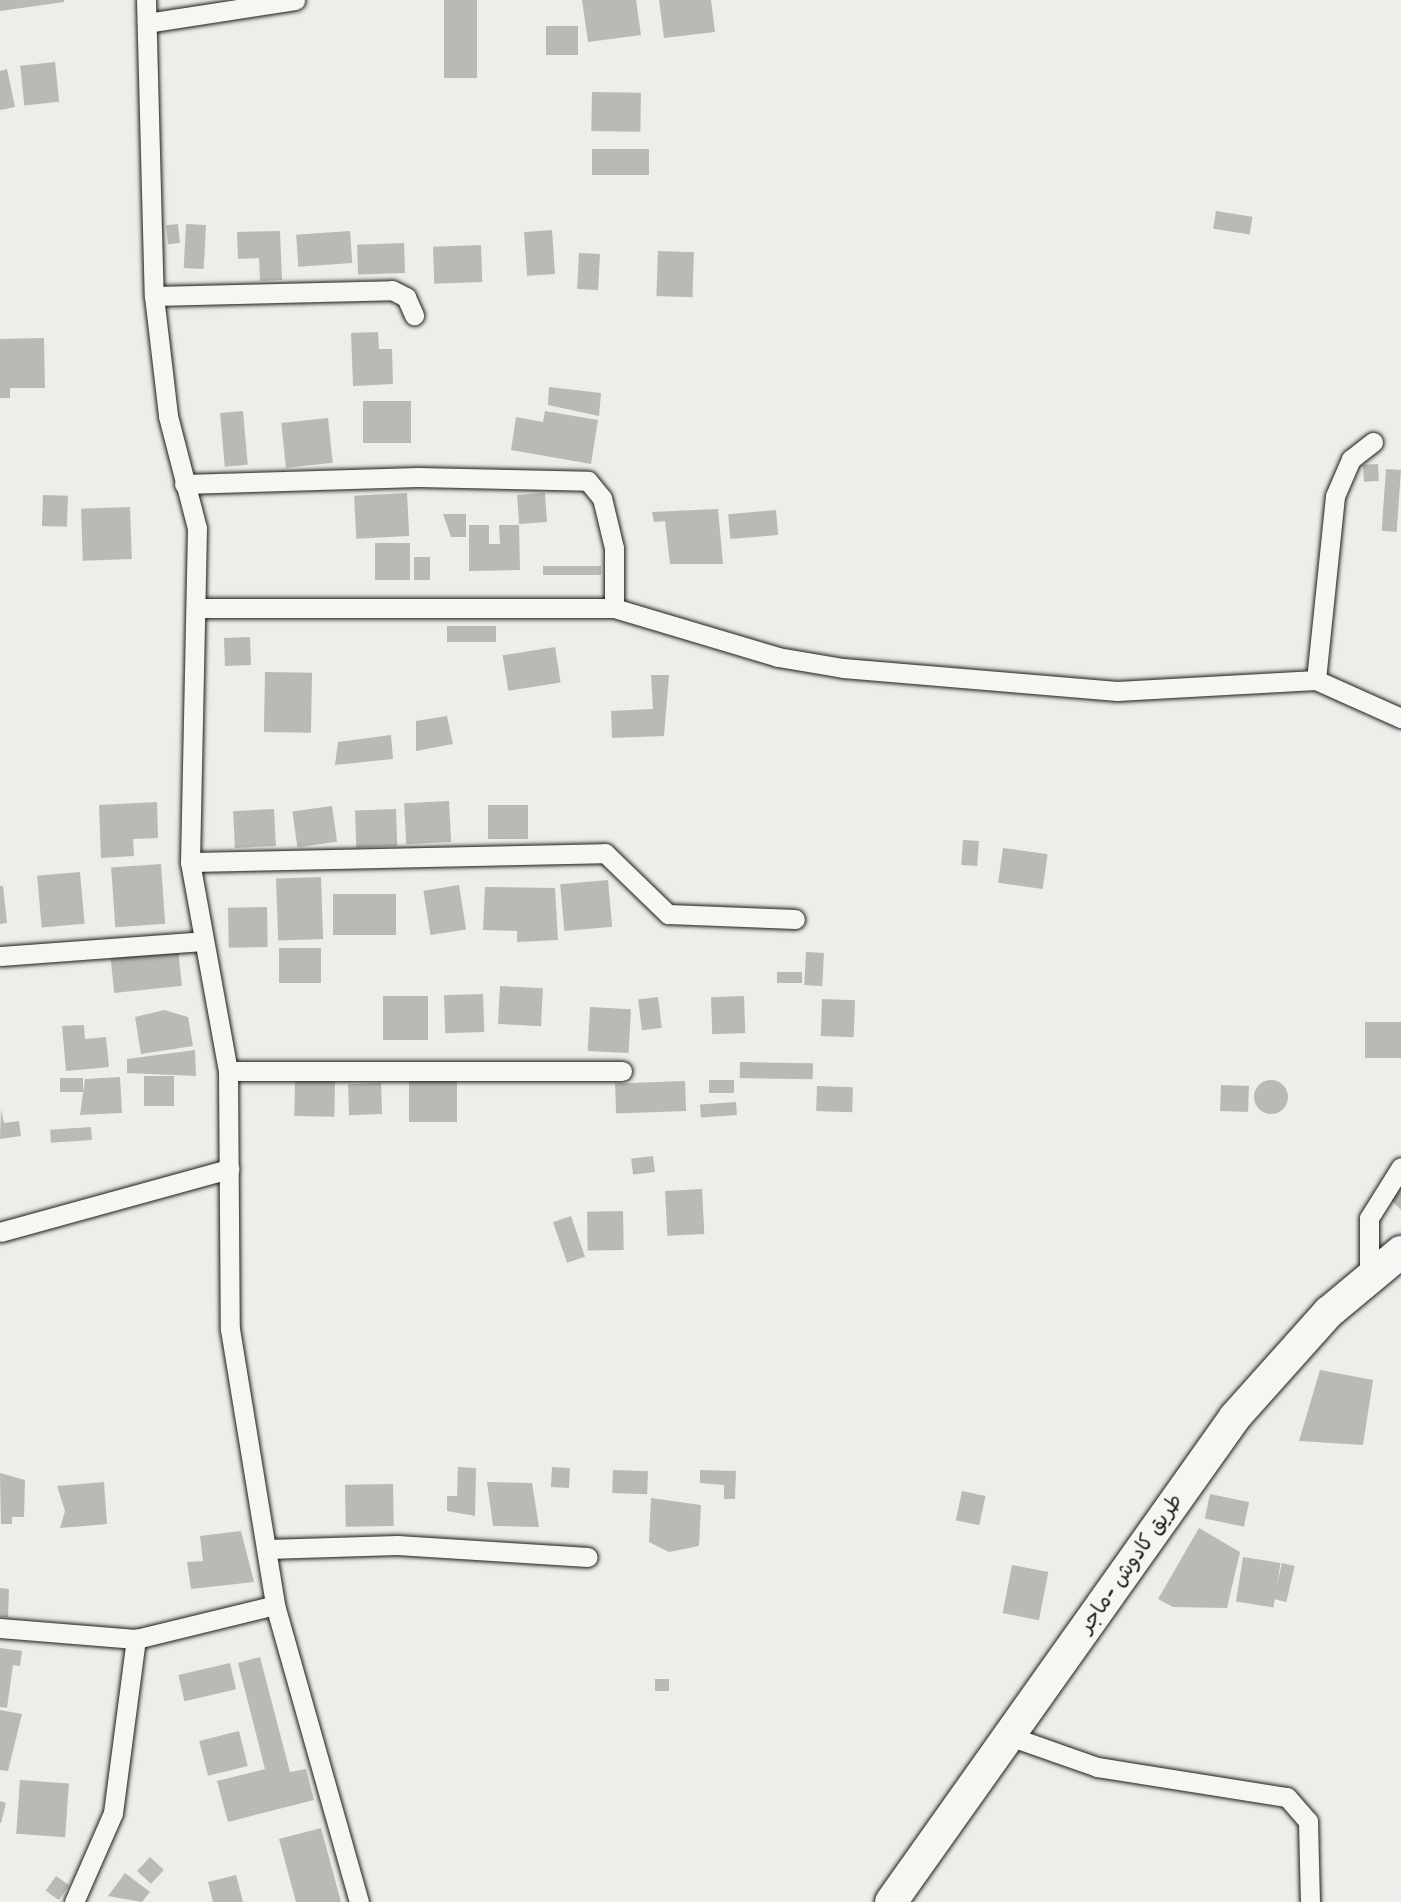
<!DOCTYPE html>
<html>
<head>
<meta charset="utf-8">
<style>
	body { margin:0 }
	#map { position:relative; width:1401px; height:1902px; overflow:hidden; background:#edede9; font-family:Sriracha,"Playpen Sans Arabic",sans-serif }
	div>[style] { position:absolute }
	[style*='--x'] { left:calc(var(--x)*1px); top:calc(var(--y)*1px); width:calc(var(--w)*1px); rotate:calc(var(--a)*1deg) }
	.building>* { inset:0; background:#b9b9b6; transform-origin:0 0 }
	.round { border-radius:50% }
	.roads { filter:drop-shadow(0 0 2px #1c1c1c) drop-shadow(0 0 2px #1c1c1c) }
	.minor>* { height:19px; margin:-9.5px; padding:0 9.5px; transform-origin:9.5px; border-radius:9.5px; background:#f6f6f2 }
	.trunk>* { height:32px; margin:-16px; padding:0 16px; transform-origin:16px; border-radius:16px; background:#f6f6f2 }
	span { translate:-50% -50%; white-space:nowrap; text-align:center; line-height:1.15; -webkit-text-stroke:5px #f6f6f2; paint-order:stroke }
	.street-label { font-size:21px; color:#1c1c1c }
</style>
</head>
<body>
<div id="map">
	<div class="building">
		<i style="clip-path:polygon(0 0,64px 0,64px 2px,0 11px)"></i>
		<i style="left:444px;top:0;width:33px;height:78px"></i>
		<i style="clip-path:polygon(582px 0,636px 0,641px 35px,588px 42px)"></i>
		<i style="clip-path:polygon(659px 0,711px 0,715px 32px,664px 38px)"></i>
		<i style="left:546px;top:26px;width:32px;height:29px"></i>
		<i style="left:55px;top:62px;width:40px;height:35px;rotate:84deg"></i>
		<i style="clip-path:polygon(7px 69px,15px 107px,0 110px,0 71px)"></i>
		<i style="left:592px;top:92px;width:49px;height:39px;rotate:1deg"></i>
		<i style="left:649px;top:149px;width:26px;height:57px;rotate:90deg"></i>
		<i style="left:1216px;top:211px;width:37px;height:18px;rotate:9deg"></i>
		<i style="left:178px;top:224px;width:19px;height:12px;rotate:84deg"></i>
		<i style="left:186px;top:224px;width:20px;height:44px;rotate:3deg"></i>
		<i style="left:552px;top:230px;width:44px;height:28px;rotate:86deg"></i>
		<i style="clip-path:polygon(280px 231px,282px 280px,260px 281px,259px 258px,238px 259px,237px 232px)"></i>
		<i style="left:350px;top:231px;width:32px;height:54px;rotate:86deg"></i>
		<i style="left:404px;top:243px;width:30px;height:47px;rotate:88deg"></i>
		<i style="left:481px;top:245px;width:37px;height:48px;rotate:88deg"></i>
		<i style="left:658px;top:251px;width:36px;height:45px;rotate:2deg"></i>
		<i style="left:579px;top:253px;width:21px;height:36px;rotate:3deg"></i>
		<i style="clip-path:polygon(378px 332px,379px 349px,392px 349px,393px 384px,353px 386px,351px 333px)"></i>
		<i style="clip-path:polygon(44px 338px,45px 388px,10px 388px,10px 398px,0 398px,0 339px)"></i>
		<i style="clip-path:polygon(549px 387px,601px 393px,599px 416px,548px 405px)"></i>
		<i style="left:363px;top:401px;width:48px;height:42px"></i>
		<i style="left:243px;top:411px;width:54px;height:23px;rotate:85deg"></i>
		<i style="clip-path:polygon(545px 411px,598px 420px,591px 464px,511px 450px,516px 417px,543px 422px)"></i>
		<i style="left:328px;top:418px;width:45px;height:47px;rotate:84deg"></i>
		<i style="left:1378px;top:464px;width:17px;height:15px;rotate:87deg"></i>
		<i style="left:1386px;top:469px;width:15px;height:62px;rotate:4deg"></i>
		<i style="left:407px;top:493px;width:43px;height:53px;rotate:87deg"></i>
		<i style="left:545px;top:493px;width:29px;height:28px;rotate:86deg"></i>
		<i style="left:43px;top:495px;width:25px;height:31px;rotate:2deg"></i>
		<i style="left:130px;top:507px;width:52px;height:49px;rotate:88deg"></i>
		<i style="clip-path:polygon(718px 509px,723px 564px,670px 564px,665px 521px,654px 522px,652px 512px)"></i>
		<i style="left:776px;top:510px;width:25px;height:48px;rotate:85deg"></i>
		<i style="clip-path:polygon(443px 514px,466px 514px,466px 537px,451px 537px)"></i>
		<i style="clip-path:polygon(469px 525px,489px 525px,489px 544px,500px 544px,499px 525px,519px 525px,520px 570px,469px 571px)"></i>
		<i style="left:375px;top:543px;width:35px;height:37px"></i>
		<i style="left:414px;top:557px;width:16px;height:23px"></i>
		<i style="left:601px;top:566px;width:9px;height:58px;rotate:90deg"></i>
		<i style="left:447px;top:626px;width:49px;height:16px"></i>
		<i style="left:250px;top:637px;width:28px;height:26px;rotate:88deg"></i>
		<i style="left:555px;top:647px;width:36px;height:53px;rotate:81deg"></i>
		<i style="left:265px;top:672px;width:47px;height:60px;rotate:1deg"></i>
		<i style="clip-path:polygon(651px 675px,669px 675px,664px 736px,612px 738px,611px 711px,653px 709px)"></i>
		<i style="clip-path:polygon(447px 716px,453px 744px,416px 751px,416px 721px)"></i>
		<i style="clip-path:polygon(391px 735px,393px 759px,335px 765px,338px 742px)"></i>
		<i style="left:449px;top:801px;width:41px;height:45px;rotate:87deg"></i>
		<i style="clip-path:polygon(157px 802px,158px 838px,133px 839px,134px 856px,101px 858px,99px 805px)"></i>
		<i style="left:488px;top:805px;width:40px;height:34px"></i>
		<i style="left:332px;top:806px;width:36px;height:40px;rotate:82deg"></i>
		<i style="left:274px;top:809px;width:37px;height:41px;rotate:87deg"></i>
		<i style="left:396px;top:809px;width:37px;height:41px;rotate:88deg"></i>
		<i style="left:963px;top:840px;width:16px;height:25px;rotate:4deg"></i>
		<i style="left:1003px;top:848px;width:45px;height:35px;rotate:8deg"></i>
		<i style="left:161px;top:864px;width:60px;height:50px;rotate:86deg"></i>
		<i style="left:80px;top:872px;width:52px;height:43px;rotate:85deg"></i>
		<i style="left:321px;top:877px;width:62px;height:45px;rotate:88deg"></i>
		<i style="left:608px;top:880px;width:47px;height:48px;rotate:85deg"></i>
		<i style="left:459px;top:885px;width:45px;height:36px;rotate:81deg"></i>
		<i style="clip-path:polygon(0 886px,3px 886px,7px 923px,0 924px)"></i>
		<i style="clip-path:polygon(485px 887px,555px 888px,558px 940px,517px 942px,517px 931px,483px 930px)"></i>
		<i style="left:396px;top:894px;width:41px;height:63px;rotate:90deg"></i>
		<i style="left:267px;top:907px;width:40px;height:39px;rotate:89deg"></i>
		<i style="left:279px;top:948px;width:42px;height:35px"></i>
		<i style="left:178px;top:949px;width:37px;height:68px;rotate:84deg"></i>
		<i style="left:806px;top:952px;width:18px;height:33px;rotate:3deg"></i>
		<i style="left:777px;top:972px;width:25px;height:11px"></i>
		<i style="left:500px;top:986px;width:43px;height:38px;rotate:3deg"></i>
		<i style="left:483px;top:994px;width:38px;height:39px;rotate:88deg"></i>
		<i style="left:383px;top:996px;width:45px;height:44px"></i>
		<i style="left:744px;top:996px;width:37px;height:33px;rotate:88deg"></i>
		<i style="left:658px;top:997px;width:31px;height:20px;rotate:83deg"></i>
		<i style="left:822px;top:999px;width:33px;height:37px;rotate:2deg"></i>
		<i style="left:590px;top:1007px;width:41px;height:44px;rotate:3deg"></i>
		<i style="clip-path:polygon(164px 1010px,188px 1017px,193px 1046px,141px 1054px,135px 1017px)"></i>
		<i style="left:1401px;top:1022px;width:36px;height:36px;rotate:90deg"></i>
		<i style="clip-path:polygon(84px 1025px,85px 1039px,106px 1037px,109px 1067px,66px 1071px,62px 1026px)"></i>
		<i style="clip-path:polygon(195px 1050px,196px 1076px,127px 1073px,127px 1059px)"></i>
		<i style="left:740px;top:1062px;width:73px;height:16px;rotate:1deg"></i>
		<i style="left:144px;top:1076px;width:30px;height:30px"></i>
		<i style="clip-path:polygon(120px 1077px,122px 1113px,80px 1115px,85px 1079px)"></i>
		<i style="left:83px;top:1078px;width:14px;height:23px;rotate:90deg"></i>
		<i style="left:409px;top:1079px;width:48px;height:43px"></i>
		<i class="round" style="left:1254px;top:1080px;width:34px;height:34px"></i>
		<i style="left:295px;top:1080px;width:40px;height:36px;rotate:1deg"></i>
		<i style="left:734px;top:1080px;width:13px;height:25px;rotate:90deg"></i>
		<i style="left:685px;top:1081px;width:30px;height:70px;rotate:88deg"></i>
		<i style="left:381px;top:1083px;width:31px;height:33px;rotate:88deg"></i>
		<i style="left:1221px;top:1085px;width:28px;height:26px;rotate:2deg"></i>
		<i style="left:817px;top:1086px;width:36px;height:25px;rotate:2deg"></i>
		<i style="left:736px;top:1102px;width:13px;height:36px;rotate:86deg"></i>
		<i style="clip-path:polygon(1px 1109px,4px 1123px,19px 1121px,21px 1136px,0 1139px)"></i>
		<i style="left:91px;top:1127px;width:13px;height:41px;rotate:86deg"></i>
		<i style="left:653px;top:1156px;width:16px;height:22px;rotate:83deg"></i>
		<i style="clip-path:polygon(1401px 1184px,1401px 1210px,1388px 1197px)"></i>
		<i style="left:702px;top:1189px;width:45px;height:37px;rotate:87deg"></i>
		<i style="left:623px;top:1211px;width:39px;height:36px;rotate:89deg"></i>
		<i style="left:571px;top:1216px;width:43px;height:19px;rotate:71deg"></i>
		<i style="clip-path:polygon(1320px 1370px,1373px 1380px,1363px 1445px,1299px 1441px)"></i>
		<i style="clip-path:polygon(458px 1467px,476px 1468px,475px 1516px,447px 1511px,447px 1496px,457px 1496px)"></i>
		<i style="left:552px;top:1467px;width:18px;height:20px;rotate:3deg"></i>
		<i style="left:613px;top:1470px;width:35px;height:23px;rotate:2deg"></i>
		<i style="clip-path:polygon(700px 1470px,736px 1471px,735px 1499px,724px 1499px,724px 1485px,700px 1483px)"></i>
		<i style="clip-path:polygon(0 1473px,25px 1480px,24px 1517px,12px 1517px,12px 1524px,1px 1524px)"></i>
		<i style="clip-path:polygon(104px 1482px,107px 1524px,60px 1528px,65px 1511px,57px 1486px)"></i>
		<i style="clip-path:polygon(487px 1482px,532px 1483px,539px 1527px,493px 1526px)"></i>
		<i style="left:393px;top:1484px;width:42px;height:48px;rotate:89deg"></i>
		<i style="left:962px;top:1491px;width:24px;height:30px;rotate:12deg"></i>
		<i style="left:1210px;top:1494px;width:40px;height:25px;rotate:12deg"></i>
		<i style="clip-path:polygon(651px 1498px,701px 1505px,699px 1546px,669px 1552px,649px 1542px)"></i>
		<i style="clip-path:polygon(1199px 1528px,1240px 1552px,1227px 1608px,1173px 1607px,1158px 1599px)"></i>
		<i style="clip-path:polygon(241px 1531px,254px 1582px,191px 1589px,187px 1562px,203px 1561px,200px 1536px)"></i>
		<i style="left:1243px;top:1557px;width:38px;height:45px;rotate:9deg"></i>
		<i style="left:1282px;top:1563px;width:13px;height:37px;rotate:13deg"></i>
		<i style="left:1012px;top:1565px;width:37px;height:49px;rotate:11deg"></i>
		<i style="clip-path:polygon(0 1588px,9px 1589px,8px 1617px,0 1617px)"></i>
		<i style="clip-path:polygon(0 1648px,22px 1651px,20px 1666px,13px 1665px,7px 1708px,0 1707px)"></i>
		<i style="clip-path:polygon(260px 1657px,290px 1772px,306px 1769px,314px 1800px,228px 1822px,217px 1781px,265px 1769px,238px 1663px)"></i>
		<i style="left:230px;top:1663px;width:27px;height:53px;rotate:77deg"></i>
		<i style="left:655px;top:1679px;width:14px;height:12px"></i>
		<i style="clip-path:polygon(0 1710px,22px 1714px,8px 1771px,0 1770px)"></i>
		<i style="left:239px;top:1731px;width:36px;height:41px;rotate:76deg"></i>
		<i style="left:20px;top:1780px;width:49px;height:54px;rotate:4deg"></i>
		<i style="clip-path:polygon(0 1801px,6px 1803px,1px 1823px,0 1823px)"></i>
		<i style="clip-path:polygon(321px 1828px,341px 1902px,296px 1902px,279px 1839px)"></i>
		<i style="left:150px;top:1857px;width:19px;height:19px;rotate:43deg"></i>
		<i style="clip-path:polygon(125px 1873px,150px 1892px,142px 1902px,108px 1896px)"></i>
		<i style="clip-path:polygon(236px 1875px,243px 1902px,213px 1902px,208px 1882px)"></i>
		<i style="left:56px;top:1876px;width:16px;height:18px;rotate:35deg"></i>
	</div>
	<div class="roads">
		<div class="minor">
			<i style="--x:146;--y:0;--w:296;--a:88.5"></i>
			<i style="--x:154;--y:296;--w:121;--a:83.3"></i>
			<i style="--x:168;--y:416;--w:116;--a:75.5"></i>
			<i style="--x:197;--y:528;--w:334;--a:91.2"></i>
			<i style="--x:190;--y:862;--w:212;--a:79.7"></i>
			<i style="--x:228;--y:1071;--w:258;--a:89.6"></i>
			<i style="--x:230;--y:1329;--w:280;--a:80.7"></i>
			<i style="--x:275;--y:1605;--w:309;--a:74.2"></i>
			<i style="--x:147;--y:23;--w:150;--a:-8.8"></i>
			<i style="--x:154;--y:296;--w:238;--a:-1.4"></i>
			<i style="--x:392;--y:290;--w:16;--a:27"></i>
			<i style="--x:406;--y:297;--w:20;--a:66"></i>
			<i style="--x:1373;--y:442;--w:28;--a:142"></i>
			<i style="--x:1351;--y:459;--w:40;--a:113.4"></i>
			<i style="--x:1335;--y:496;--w:185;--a:95.9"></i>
			<i style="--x:1316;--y:680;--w:93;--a:24.1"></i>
			<i style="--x:184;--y:484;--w:234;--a:-1.7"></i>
			<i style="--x:418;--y:477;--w:170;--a:1.3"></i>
			<i style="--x:588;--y:481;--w:22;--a:51"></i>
			<i style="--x:602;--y:498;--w:51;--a:76.5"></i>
			<i style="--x:614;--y:548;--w:60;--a:90"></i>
			<i style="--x:198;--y:608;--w:416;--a:0"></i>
			<i style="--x:614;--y:608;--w:171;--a:16.6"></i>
			<i style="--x:778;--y:657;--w:66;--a:9.6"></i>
			<i style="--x:843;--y:668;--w:275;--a:4.8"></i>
			<i style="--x:1117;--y:691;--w:199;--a:-3.2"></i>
			<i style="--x:190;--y:862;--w:415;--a:-1.2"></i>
			<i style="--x:605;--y:853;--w:88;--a:44.1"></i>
			<i style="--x:668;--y:914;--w:127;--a:2.3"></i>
			<i style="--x:0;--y:956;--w:204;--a:-4.2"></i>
			<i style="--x:228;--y:1071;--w:394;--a:0"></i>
			<i style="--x:0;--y:1232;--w:238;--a:-15.4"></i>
			<i style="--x:1369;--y:1274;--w:56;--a:-90"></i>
			<i style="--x:1369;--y:1218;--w:60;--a:-57.9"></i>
			<i style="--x:267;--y:1549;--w:130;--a:-1.8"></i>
			<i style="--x:397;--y:1545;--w:191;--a:3.6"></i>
			<i style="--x:0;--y:1628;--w:136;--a:4.6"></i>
			<i style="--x:136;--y:1639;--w:143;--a:-13.7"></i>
			<i style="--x:1012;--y:1737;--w:90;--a:19.4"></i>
			<i style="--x:1097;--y:1767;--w:192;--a:9"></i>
			<i style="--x:1287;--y:1797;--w:32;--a:49"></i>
			<i style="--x:1308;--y:1821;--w:81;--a:88.6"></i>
			<i style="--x:74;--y:1902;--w:97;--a:-66.3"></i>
			<i style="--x:113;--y:1813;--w:176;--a:-82.5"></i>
		</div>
		<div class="trunk">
			<i style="--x:891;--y:1902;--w:595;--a:-54.65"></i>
			<i style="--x:1235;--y:1417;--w:141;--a:-48.2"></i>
			<i style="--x:1329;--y:1312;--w:94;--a:-39.8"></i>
		</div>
	</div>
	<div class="street-label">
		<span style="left:1130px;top:1563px;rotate:-55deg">طريق كادوش -ماجر</span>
	</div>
</div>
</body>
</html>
